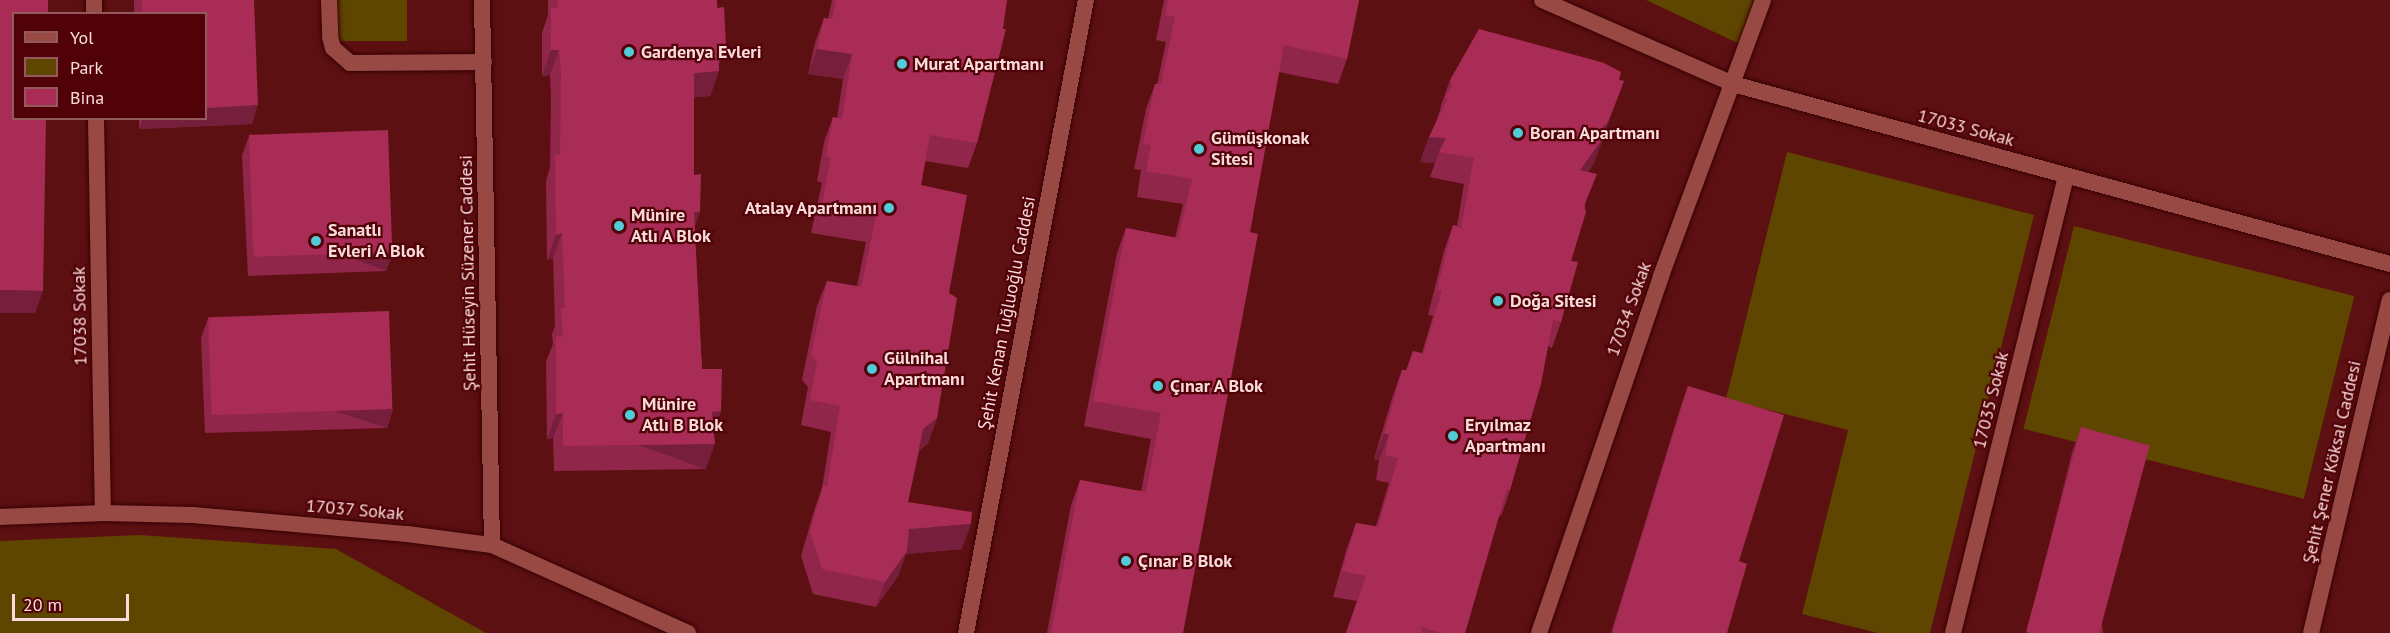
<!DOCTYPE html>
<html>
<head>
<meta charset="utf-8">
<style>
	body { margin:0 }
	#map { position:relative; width:2390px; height:633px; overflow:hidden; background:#5d1012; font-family:"PT Sans",sans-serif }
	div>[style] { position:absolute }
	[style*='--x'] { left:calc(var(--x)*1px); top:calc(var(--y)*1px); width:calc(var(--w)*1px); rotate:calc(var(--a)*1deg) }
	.green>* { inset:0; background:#5e4500; transform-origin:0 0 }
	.roads { filter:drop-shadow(0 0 2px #380003) drop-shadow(0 0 2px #380003) }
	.service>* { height:16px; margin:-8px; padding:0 8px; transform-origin:8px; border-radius:8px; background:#994944 }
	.minor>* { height:16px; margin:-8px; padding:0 8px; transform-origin:8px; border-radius:8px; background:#994944 }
	.tertiary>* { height:16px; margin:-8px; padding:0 8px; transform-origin:8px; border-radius:8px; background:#994944 }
	.secondary>* { height:16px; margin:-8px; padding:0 8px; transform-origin:8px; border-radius:8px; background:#994944 }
	.wall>* { inset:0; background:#90264a }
	.shaded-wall>* { inset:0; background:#761f3c; transform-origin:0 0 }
	.building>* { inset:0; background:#a82c56; transform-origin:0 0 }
	.dots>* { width:16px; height:16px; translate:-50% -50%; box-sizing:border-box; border:3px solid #510208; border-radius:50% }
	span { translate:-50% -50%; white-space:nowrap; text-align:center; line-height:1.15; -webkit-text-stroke:4.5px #510208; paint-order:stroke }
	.poi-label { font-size:18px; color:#f9dcd9; font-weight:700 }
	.left { translate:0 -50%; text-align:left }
	.right { translate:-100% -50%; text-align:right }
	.street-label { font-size:18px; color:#f9dcd9 }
	.legend { position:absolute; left:12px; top:12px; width:195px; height:108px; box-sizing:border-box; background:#510208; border:2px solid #94595c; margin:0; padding:8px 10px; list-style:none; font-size:18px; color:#f9dcd9 }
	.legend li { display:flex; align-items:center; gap:12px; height:30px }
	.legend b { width:30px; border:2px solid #94595c }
	.scale { position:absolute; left:12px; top:594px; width:117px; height:27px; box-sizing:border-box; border:3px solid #f9dcd9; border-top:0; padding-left:8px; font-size:18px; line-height:21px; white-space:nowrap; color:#f9dcd9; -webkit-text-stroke:4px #510208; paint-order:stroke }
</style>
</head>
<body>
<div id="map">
	<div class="green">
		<i style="left:337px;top:0;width:70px;height:41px"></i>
		<i style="clip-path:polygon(1646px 0,1756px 0,1744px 46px)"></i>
		<i style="clip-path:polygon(1787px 152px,2034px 215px,1930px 633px,1878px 633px,1802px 614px,1848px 430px,1726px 399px)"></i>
		<i style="left:2074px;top:226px;width:289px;height:209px;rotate:14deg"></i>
		<i style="clip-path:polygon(140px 535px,336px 549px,486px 633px,0 633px,0 541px)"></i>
	</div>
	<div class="roads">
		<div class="service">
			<i style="--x:329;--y:0;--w:37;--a:88"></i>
			<i style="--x:330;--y:37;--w:11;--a:75"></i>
			<i style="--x:333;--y:48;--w:23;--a:41"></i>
			<i style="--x:350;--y:63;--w:134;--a:-0.4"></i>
			<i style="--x:0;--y:517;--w:103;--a:-2.2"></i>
		</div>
		<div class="minor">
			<i style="--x:94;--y:0;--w:14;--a:90"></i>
			<i style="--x:1542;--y:0;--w:209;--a:23.7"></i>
			<i style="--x:1733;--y:84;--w:681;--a:15.32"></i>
			<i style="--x:96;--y:118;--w:395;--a:89"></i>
			<i style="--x:103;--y:513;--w:90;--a:1.3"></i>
			<i style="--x:193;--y:515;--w:215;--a:5.1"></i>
			<i style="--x:407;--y:534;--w:86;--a:7.4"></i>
			<i style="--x:966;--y:633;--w:644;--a:-79.27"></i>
			<i style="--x:1539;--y:633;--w:377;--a:-71.1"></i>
			<i style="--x:1661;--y:276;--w:294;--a:-69.7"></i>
			<i style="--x:1953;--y:633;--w:471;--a:-76.1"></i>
		</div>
		<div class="tertiary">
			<i style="--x:482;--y:0;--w:545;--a:88.95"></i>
			<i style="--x:492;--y:545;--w:215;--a:24.2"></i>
		</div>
		<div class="secondary">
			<i style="--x:2311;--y:633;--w:342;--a:-76.7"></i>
		</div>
	</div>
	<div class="wall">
		<i style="clip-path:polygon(134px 0,254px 0,252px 124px,139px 129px,139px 118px,206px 118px,206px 14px,134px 14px)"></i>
		<i style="clip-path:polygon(548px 0,717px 0,719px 71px,710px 96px,694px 97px,694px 229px,702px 369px,721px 411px,714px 431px,706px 469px,554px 471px,553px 438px,547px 439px,546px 362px,553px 344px,552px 334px,555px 326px,553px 258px,547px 260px,546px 181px,550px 167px,551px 99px,550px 75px,542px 76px,542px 33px,548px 15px)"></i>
		<i style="clip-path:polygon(832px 0,1007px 0,977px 143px,968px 168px,925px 161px,921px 185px,949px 293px,937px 418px,928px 443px,919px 451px,908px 502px,962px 549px,906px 554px,898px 576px,876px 607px,813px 594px,801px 556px,814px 511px,822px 488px,831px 432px,801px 425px,808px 387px,802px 380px,817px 306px,827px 281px,857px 286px,866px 242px,811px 233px,822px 183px,817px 181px,824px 142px,833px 117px,837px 118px,843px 79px,808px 74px,815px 43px,824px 18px,828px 19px)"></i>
		<i style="clip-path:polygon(1164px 0,1359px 0,1347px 59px,1338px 84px,1279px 72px,1250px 232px,1183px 633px,1047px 633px,1071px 505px,1080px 480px,1141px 492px,1151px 439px,1084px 426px,1117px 253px,1126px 228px,1175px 238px,1183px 204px,1137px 197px,1141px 170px,1134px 169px,1146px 109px,1155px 84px,1157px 84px,1166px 42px,1156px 40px)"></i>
		<i style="clip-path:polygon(1450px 80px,1619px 80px,1624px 81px,1603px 136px,1603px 138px,1594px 163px,1588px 172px,1585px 208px,1571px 261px,1561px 322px,1552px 348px,1548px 346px,1510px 490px,1501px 516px,1499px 515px,1465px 633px,1346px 633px,1357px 601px,1333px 597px,1347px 548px,1356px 523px,1376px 526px,1389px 483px,1376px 480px,1379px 460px,1374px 459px,1393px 395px,1402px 370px,1406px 370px,1413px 351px,1422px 353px,1433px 316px,1428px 315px,1444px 251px,1453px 225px,1457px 226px,1464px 184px,1430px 177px,1435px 163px,1420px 162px,1429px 137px,1436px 122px,1441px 107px,1441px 105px)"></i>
		<i style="clip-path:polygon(249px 136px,393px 252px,386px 271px,248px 276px,242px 155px)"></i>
		<i style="clip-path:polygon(208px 319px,393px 409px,387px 428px,205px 433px,201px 338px)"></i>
		<i style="clip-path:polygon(1688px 386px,1739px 561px,1727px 633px,1611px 633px,1680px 409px)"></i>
		<i style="clip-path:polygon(2081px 427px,2103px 633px,2027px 633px,2072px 453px)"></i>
	</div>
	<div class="shaded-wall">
		<i style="clip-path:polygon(718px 45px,726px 45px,717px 70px)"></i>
		<i style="clip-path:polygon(817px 49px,852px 54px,843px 79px,808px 74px)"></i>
		<i style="clip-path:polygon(551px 50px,559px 50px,550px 75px,542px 76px)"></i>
		<i style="clip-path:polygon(719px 71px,710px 96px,685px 98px,694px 73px)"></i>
		<i style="clip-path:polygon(1624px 81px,1601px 140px,1603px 138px,1594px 163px,1571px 196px,1580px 170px)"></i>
		<i style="clip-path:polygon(258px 105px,252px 124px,139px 129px,143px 118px,206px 118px,206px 108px)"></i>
		<i style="clip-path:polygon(1429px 137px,1446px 138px,1439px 152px,1435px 163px,1420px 162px)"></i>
		<i style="clip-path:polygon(694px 212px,700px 212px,691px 237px)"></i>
		<i style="clip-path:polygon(562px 233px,553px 258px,547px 260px,556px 235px)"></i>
		<i style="left:393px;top:252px;width:20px;height:139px;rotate:110deg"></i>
		<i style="clip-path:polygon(0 290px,43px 291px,35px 313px,0 313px)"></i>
		<i style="left:393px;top:409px;width:20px;height:181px;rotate:108deg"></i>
		<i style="clip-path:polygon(721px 411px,712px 436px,712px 412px)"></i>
		<i style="clip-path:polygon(563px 413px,553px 438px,547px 439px,556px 414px)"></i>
		<i style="clip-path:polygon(937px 418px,928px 443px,914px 454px,923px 429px)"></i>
		<i style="clip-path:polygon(1384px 434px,1389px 434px,1379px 460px,1374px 459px)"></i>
		<i style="left:715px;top:444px;width:27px;height:152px;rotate:110deg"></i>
		<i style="clip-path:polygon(971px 524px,962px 549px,906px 554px,898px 576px,876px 607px,885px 582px,909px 529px)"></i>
	</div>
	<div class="building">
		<i style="clip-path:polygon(0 0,48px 0,48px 14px,14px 14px,14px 118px,46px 118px,43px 291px,0 290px)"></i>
		<i style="clip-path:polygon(142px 0,254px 0,258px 105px,206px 108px,206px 14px,142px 14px)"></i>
		<i style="clip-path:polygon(557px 0,717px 0,717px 8px,724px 7px,726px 45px,718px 45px,719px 71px,694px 73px,694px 175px,701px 174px,700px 212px,694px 212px,702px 369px,722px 369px,721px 411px,712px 412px,715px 444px,563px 446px,563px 413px,556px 414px,556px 336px,563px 337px,561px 308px,565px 308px,562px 233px,556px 235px,555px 155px,560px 155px,561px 74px,559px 50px,551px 50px,551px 8px,558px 8px)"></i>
		<i style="clip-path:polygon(836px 0,1007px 0,1003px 29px,1006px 29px,977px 143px,930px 135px,921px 185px,967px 195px,949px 293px,957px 298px,937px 418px,923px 429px,908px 502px,972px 512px,971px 524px,909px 529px,907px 551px,885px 582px,822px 569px,810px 531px,823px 485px,827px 486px,840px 406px,810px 400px,817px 362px,811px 355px,827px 281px,861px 287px,876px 217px,821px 208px,831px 158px,826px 156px,833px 117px,842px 119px,852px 54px,817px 49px,824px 18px,832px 19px)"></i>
		<i style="clip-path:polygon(1168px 0,1359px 0,1347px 59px,1284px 45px,1250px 232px,1258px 234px,1183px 633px,1051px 633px,1080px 480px,1146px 492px,1161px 413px,1093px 401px,1126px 228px,1178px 238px,1192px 179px,1146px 171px,1151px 145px,1143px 144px,1155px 84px,1161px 84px,1175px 17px,1165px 15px)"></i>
		<i style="clip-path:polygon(1479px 29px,1604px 63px,1621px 72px,1619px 80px,1624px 81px,1608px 122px,1601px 129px,1603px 138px,1580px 170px,1597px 174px,1584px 206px,1586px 212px,1571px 261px,1578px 262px,1561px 322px,1553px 320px,1541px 384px,1510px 490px,1507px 489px,1465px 633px,1441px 633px,1420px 627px,1423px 633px,1346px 633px,1366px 576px,1342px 571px,1356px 523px,1378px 527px,1398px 458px,1385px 455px,1389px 434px,1384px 434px,1402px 370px,1407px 370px,1413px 351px,1423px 354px,1442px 291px,1437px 290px,1453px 225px,1461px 228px,1474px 158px,1439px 152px,1446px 138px,1429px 137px,1447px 100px,1445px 96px,1452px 87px,1450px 80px)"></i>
		<i style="left:388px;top:130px;width:122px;height:139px;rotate:88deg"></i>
		<i style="left:389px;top:311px;width:98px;height:181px;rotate:88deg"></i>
		<i style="clip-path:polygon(1688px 386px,1784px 415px,1739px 561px,1747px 564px,1727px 633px,1612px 633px)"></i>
		<i style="left:2081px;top:427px;width:71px;height:212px;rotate:15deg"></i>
	</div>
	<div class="dots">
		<i style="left:629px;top:52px;background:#52cbd8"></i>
		<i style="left:902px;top:64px;background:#52cbd8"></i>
		<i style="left:1518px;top:133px;background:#52cbd8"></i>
		<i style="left:1199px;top:149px;background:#52cbd8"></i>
		<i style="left:889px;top:208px;background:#52cbd8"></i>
		<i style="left:619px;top:226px;background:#52cbd8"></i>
		<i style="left:316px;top:241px;background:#52cbd8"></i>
		<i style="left:1498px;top:301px;background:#52cbd8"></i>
		<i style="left:872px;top:369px;background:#52cbd8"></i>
		<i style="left:1158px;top:386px;background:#52cbd8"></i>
		<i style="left:630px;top:415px;background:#52cbd8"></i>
		<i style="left:1453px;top:436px;background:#52cbd8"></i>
		<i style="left:1126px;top:561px;background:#52cbd8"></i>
	</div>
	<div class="poi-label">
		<span class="left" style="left:641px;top:52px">Gardenya Evleri</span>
		<span class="left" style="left:914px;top:64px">Murat Apartmanı</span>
		<span class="left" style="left:1530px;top:133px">Boran Apartmanı</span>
		<span class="left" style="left:1211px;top:149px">Gümüşkonak<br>Sitesi</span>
		<span class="right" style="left:877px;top:208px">Atalay Apartmanı</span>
		<span class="left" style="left:631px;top:226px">Münire<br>Atlı A Blok</span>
		<span class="left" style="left:328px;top:241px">Sanatlı<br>Evleri A Blok</span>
		<span class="left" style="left:1510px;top:301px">Doğa Sitesi</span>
		<span class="left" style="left:884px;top:369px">Gülnihal<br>Apartmanı</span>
		<span class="left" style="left:1170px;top:386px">Çınar A Blok</span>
		<span class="left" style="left:642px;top:415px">Münire<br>Atlı B Blok</span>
		<span class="left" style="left:1465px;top:436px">Eryılmaz<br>Apartmanı</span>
		<span class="left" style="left:1138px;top:561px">Çınar B Blok</span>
	</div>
	<div class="street-label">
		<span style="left:1966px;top:128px;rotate:15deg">17033 Sokak</span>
		<span style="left:468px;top:273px;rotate:-91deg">Şehit Hüseyin Süzener Caddesi</span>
		<span style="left:1629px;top:309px;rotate:-70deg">17034 Sokak</span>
		<span style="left:1007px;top:313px;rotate:-79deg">Şehit Kenan Tuğluoğlu Caddesi</span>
		<span style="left:80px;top:316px;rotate:-91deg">17038 Sokak</span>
		<span style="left:1991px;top:400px;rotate:-76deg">17035 Sokak</span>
		<span style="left:2332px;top:462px;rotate:-77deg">Şehit Şener Köksal Caddesi</span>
		<span style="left:355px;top:510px;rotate:5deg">17037 Sokak</span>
	</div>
	<ul class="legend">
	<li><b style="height:8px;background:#994944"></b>Yol</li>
	<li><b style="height:16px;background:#5e4500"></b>Park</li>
	<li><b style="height:16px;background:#a82c56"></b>Bina</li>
	</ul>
	<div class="scale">20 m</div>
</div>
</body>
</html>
